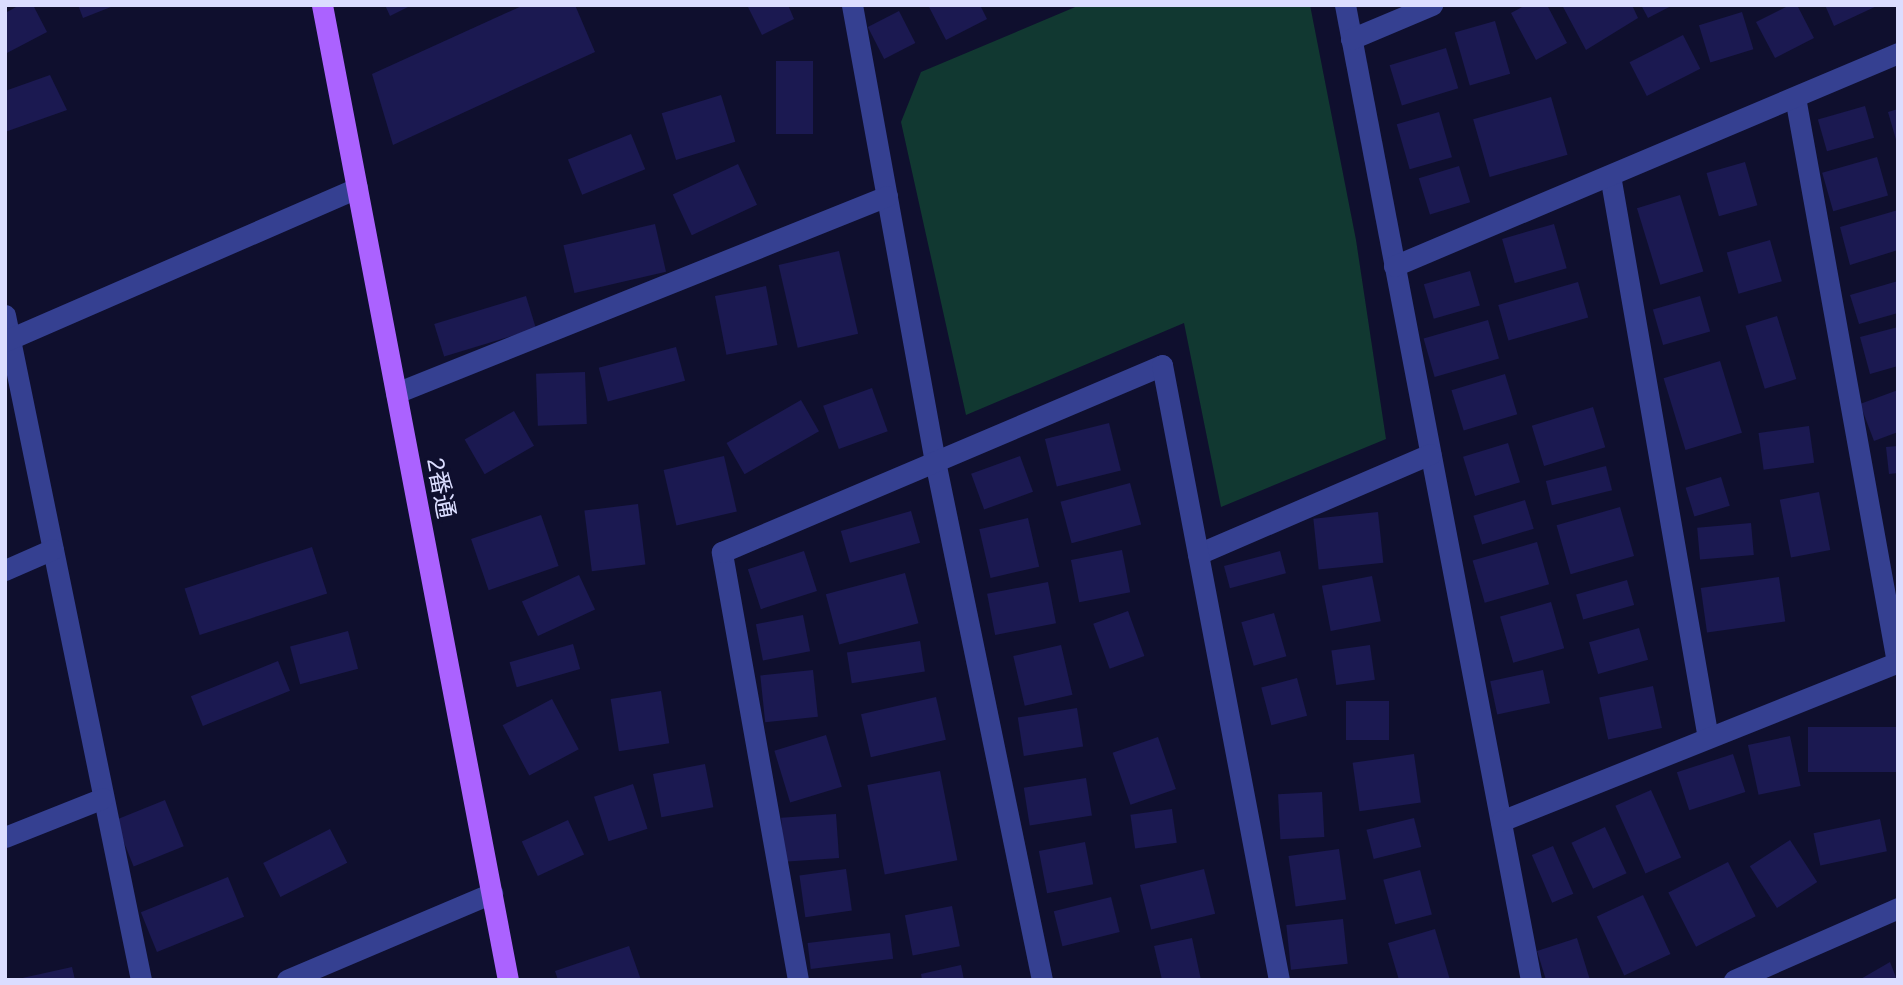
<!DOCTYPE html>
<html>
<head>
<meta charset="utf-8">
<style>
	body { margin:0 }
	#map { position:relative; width:1903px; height:985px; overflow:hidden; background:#0f0f2e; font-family:Arial,"Noto Sans JP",sans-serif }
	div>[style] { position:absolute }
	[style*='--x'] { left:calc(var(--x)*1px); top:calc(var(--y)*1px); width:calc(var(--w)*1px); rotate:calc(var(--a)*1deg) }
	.green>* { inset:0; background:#113831 }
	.building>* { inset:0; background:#1b1951; transform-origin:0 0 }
	.minor>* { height:21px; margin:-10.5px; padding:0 10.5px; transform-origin:10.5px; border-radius:10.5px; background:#354091 }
	.major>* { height:21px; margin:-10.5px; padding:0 10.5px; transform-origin:10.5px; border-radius:10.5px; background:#ab62ff }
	span { translate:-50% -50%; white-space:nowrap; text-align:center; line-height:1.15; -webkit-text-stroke:5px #0f0f2e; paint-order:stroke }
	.street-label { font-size:24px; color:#dbddff }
	.frame { position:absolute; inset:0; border:7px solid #dbddff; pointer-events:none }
</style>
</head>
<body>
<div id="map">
	<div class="green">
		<i style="clip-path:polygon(1080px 5px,1310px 5px,1356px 240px,1386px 439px,1221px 507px,1184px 323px,966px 415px,901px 122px,921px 72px)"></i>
	</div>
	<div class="building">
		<i style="clip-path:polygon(20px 5px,33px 5px,47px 32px,5px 54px,5px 13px)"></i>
		<i style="clip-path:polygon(78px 5px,116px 5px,83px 18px)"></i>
		<i style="clip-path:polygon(385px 5px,412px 5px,390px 16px)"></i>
		<i style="clip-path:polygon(524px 5px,575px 5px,595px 52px,393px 145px,372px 74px)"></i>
		<i style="clip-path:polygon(747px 5px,788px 5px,794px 19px,762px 35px)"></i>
		<i style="clip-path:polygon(928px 5px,980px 5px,987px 19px,946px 40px)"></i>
		<i style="clip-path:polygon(1526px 5px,1547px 5px,1567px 43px,1536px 60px,1511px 13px)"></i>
		<i style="clip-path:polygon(1562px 5px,1632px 5px,1638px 18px,1586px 50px)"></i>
		<i style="clip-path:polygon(1641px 5px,1673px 5px,1648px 18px)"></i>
		<i style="clip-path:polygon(1790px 5px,1797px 5px,1814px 38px,1775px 58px,1756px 22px)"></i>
		<i style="clip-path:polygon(1825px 5px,1879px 5px,1834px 26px)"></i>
		<i style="left:899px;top:11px;width:36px;height:35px;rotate:63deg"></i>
		<i style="left:1742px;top:12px;width:39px;height:45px;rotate:73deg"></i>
		<i style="left:1495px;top:21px;width:55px;height:42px;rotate:74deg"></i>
		<i style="left:1683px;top:35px;width:38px;height:60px;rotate:63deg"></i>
		<i style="left:1446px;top:48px;width:42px;height:59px;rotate:73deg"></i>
		<i style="left:776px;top:61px;width:37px;height:73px"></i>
		<i style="clip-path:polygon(50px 75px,67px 110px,5px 132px,5px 91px)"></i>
		<i style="left:721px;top:95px;width:49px;height:62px;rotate:73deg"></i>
		<i style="left:1551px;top:97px;width:60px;height:81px;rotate:74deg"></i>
		<i style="left:1865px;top:106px;width:33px;height:49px;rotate:74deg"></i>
		<i style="clip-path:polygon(1898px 109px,1898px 143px,1897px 143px,1888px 112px)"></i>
		<i style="left:1439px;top:112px;width:47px;height:44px;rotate:74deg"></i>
		<i style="left:631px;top:134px;width:38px;height:68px;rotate:68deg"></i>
		<i style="left:1877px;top:157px;width:40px;height:57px;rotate:74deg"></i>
		<i style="left:1745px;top:162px;width:45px;height:40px;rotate:74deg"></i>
		<i style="left:738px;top:164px;width:45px;height:72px;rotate:65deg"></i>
		<i style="left:1459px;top:166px;width:38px;height:42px;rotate:73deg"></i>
		<i style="left:1680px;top:195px;width:80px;height:45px;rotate:73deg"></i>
		<i style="clip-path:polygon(1898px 210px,1898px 250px,1850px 265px,1840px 227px)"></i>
		<i style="left:655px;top:224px;width:49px;height:94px;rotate:77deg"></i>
		<i style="left:1554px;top:224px;width:46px;height:54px;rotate:74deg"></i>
		<i style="left:1770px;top:240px;width:43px;height:45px;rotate:74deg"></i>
		<i style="left:839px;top:251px;width:85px;height:62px;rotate:77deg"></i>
		<i style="left:1470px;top:271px;width:36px;height:48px;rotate:74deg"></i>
		<i style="clip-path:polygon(1898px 281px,1898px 313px,1859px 324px,1850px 295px)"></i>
		<i style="left:1578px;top:282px;width:37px;height:83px;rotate:74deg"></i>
		<i style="left:766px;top:286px;width:60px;height:52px;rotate:79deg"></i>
		<i style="left:526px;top:296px;width:34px;height:96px;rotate:73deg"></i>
		<i style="left:1700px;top:296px;width:37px;height:49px;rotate:74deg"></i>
		<i style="left:1777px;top:316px;width:66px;height:33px;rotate:73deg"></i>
		<i style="left:1488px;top:320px;width:40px;height:67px;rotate:74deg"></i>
		<i style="clip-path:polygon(1898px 327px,1898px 366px,1870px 374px,1860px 337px)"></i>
		<i style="left:676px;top:347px;width:35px;height:80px;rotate:75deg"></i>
		<i style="left:1720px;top:361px;width:75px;height:59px;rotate:73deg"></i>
		<i style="left:585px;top:372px;width:52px;height:49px;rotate:88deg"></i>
		<i style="left:1505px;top:374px;width:42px;height:56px;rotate:73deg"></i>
		<i style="left:872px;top:388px;width:46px;height:52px;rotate:70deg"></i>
		<i style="clip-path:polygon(1898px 390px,1898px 432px,1874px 441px,1860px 404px)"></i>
		<i style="left:801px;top:400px;width:36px;height:86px;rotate:60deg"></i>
		<i style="left:1593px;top:407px;width:42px;height:64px;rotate:73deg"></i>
		<i style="left:514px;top:411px;width:40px;height:57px;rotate:60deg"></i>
		<i style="left:1109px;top:423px;width:49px;height:66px;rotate:76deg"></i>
		<i style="left:1809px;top:426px;width:37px;height:51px;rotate:82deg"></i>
		<i style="left:1508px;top:443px;width:41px;height:47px;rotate:73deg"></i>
		<i style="clip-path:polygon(1898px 446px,1898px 473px,1889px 474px,1886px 447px)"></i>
		<i style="left:724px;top:456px;width:57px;height:62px;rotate:77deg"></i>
		<i style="left:1020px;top:456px;width:38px;height:52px;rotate:70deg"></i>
		<i style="left:1606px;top:466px;width:25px;height:62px;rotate:76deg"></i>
		<i style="left:1721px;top:477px;width:30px;height:37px;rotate:73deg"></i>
		<i style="left:1130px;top:483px;width:43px;height:72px;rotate:75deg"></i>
		<i style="left:1819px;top:492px;width:59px;height:40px;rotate:79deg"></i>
		<i style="left:1525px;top:500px;width:30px;height:54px;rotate:73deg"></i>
		<i style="left:638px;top:504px;width:61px;height:54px;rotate:83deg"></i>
		<i style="left:1620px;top:507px;width:51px;height:66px;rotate:74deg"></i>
		<i style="left:911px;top:511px;width:33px;height:73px;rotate:74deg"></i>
		<i style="left:1378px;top:512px;width:51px;height:65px;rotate:84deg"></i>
		<i style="left:541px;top:515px;width:54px;height:74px;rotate:71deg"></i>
		<i style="left:1028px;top:518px;width:50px;height:50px;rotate:77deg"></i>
		<i style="left:1751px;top:523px;width:32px;height:54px;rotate:85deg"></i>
		<i style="left:1537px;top:542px;width:44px;height:67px;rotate:74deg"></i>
		<i style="left:312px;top:547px;width:49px;height:134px;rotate:72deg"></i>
		<i style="left:1122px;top:550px;width:43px;height:52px;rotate:79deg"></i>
		<i style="left:804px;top:551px;width:42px;height:59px;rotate:72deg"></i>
		<i style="left:1280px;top:551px;width:23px;height:58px;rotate:75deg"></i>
		<i style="left:905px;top:573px;width:52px;height:82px;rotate:75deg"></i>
		<i style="left:579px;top:575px;width:38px;height:63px;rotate:65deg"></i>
		<i style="left:1372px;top:576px;width:46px;height:51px;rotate:79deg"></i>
		<i style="left:1779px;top:577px;width:45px;height:79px;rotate:82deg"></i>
		<i style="left:1627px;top:580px;width:26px;height:53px;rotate:74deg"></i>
		<i style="left:1048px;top:582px;width:42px;height:62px;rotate:79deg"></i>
		<i style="left:1551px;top:602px;width:48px;height:53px;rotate:74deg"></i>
		<i style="left:1128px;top:611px;width:48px;height:37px;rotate:70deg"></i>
		<i style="left:1274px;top:613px;width:45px;height:34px;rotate:74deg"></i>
		<i style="left:803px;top:615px;width:37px;height:48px;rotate:79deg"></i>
		<i style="left:1639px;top:628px;width:33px;height:52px;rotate:74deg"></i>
		<i style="left:348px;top:631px;width:39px;height:60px;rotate:75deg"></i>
		<i style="left:920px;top:641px;width:31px;height:74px;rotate:81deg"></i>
		<i style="left:573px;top:644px;width:26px;height:66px;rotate:74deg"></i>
		<i style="left:1061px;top:645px;width:51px;height:49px;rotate:77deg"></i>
		<i style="left:1370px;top:645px;width:35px;height:39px;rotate:82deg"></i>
		<i style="left:278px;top:661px;width:32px;height:94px;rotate:68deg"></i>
		<i style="left:813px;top:670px;width:47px;height:53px;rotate:84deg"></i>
		<i style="left:1543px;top:670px;width:34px;height:54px;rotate:78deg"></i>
		<i style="left:1297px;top:678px;width:39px;height:37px;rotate:75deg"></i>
		<i style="left:1653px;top:686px;width:43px;height:55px;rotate:78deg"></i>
		<i style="left:661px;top:691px;width:53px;height:51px;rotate:81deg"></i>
		<i style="left:936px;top:697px;width:44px;height:77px;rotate:77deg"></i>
		<i style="left:552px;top:699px;width:57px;height:56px;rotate:62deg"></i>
		<i style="left:1346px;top:701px;width:43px;height:39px"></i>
		<i style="left:1077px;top:708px;width:39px;height:60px;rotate:81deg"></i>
		<i style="left:1898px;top:727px;width:45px;height:90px;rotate:90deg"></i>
		<i style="left:826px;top:735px;width:54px;height:54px;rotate:73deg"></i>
		<i style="left:1790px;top:736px;width:51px;height:43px;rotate:78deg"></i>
		<i style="left:1158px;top:737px;width:55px;height:48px;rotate:71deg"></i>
		<i style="left:1414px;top:754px;width:49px;height:62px;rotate:82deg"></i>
		<i style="left:1733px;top:754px;width:40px;height:59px;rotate:72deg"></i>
		<i style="left:705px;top:764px;width:44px;height:53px;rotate:79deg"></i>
		<i style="left:940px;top:771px;width:91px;height:74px;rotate:79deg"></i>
		<i style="left:1086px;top:778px;width:38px;height:63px;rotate:81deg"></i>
		<i style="left:633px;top:784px;width:47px;height:41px;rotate:72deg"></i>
		<i style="left:1651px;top:790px;width:74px;height:39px;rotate:66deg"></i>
		<i style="left:1322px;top:792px;width:45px;height:44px;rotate:87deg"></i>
		<i style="left:165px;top:800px;width:50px;height:54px;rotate:68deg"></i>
		<i style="left:1172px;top:809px;width:34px;height:42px;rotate:82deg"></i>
		<i style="left:836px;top:814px;width:44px;height:55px;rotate:86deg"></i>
		<i style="left:1414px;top:818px;width:30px;height:49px;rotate:76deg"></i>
		<i style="left:1880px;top:819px;width:33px;height:68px;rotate:78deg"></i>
		<i style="left:568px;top:820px;width:38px;height:51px;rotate:65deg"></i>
		<i style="left:1605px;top:827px;width:51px;height:37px;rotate:65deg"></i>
		<i style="left:330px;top:829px;width:38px;height:75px;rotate:63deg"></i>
		<i style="left:1790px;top:840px;width:50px;height:48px;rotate:57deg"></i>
		<i style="left:1085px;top:842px;width:43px;height:47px;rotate:79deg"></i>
		<i style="left:1553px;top:846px;width:52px;height:23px;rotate:67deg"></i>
		<i style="left:1339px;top:849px;width:51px;height:51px;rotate:82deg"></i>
		<i style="left:1728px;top:862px;width:61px;height:67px;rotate:63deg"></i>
		<i style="left:846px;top:869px;width:42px;height:47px;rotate:82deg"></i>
		<i style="left:1204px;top:869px;width:46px;height:66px;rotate:76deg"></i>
		<i style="left:1420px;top:870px;width:46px;height:38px;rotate:75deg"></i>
		<i style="left:228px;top:877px;width:43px;height:94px;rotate:68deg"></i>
		<i style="left:1643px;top:895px;width:65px;height:51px;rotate:65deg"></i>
		<i style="left:1111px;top:897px;width:36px;height:59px;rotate:76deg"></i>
		<i style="left:952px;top:906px;width:41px;height:48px;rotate:79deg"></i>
		<i style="left:1343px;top:919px;width:45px;height:57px;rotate:84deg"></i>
		<i style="clip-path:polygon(1435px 929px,1450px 980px,1399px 980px,1388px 943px)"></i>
		<i style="left:890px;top:933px;width:26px;height:83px;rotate:83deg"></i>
		<i style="clip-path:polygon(1192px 938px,1201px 980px,1162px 980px,1154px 946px)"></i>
		<i style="clip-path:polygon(1577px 938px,1590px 980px,1546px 980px,1537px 951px)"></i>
		<i style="clip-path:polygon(629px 946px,641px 980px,558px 980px,555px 971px)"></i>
		<i style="clip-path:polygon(1890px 962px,1897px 980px,1859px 980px)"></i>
		<i style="clip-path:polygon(961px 965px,964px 980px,922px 980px,921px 974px)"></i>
		<i style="clip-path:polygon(72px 967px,75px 980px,18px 980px,18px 979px)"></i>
	</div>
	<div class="minor">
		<i style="--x:852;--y:5;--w:463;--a:79.7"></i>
		<i style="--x:935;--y:461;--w:530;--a:78.35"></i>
		<i style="--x:1345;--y:5;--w:993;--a:79.2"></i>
		<i style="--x:1351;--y:39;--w:88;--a:-22.8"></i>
		<i style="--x:1795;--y:97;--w:574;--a:79.77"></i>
		<i style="--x:1610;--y:175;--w:571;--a:80.13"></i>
		<i style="--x:1394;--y:266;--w:547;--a:-22.91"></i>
		<i style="--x:5;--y:315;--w:679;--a:78.44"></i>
		<i style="--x:5;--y:341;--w:384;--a:-23.5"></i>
		<i style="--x:396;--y:393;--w:529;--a:-21.86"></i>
		<i style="--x:1198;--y:554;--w:253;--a:-23.3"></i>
		<i style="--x:5;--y:570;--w:52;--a:-23.6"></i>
		<i style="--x:1501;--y:821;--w:428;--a:-21.8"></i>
		<i style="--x:5;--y:837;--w:105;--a:-21.7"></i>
		<i style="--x:287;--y:980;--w:223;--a:-23"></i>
		<i style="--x:798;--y:980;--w:435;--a:-100.1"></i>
		<i style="--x:722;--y:552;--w:478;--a:-23"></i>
		<i style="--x:1162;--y:365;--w:626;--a:79.23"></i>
		<i style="--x:1734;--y:980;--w:179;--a:-23.7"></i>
	</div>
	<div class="major">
		<i style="--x:322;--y:5;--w:993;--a:79.2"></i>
	</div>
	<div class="street-label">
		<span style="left:441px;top:488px;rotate:79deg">2番通</span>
	</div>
	<div class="frame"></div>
</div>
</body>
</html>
